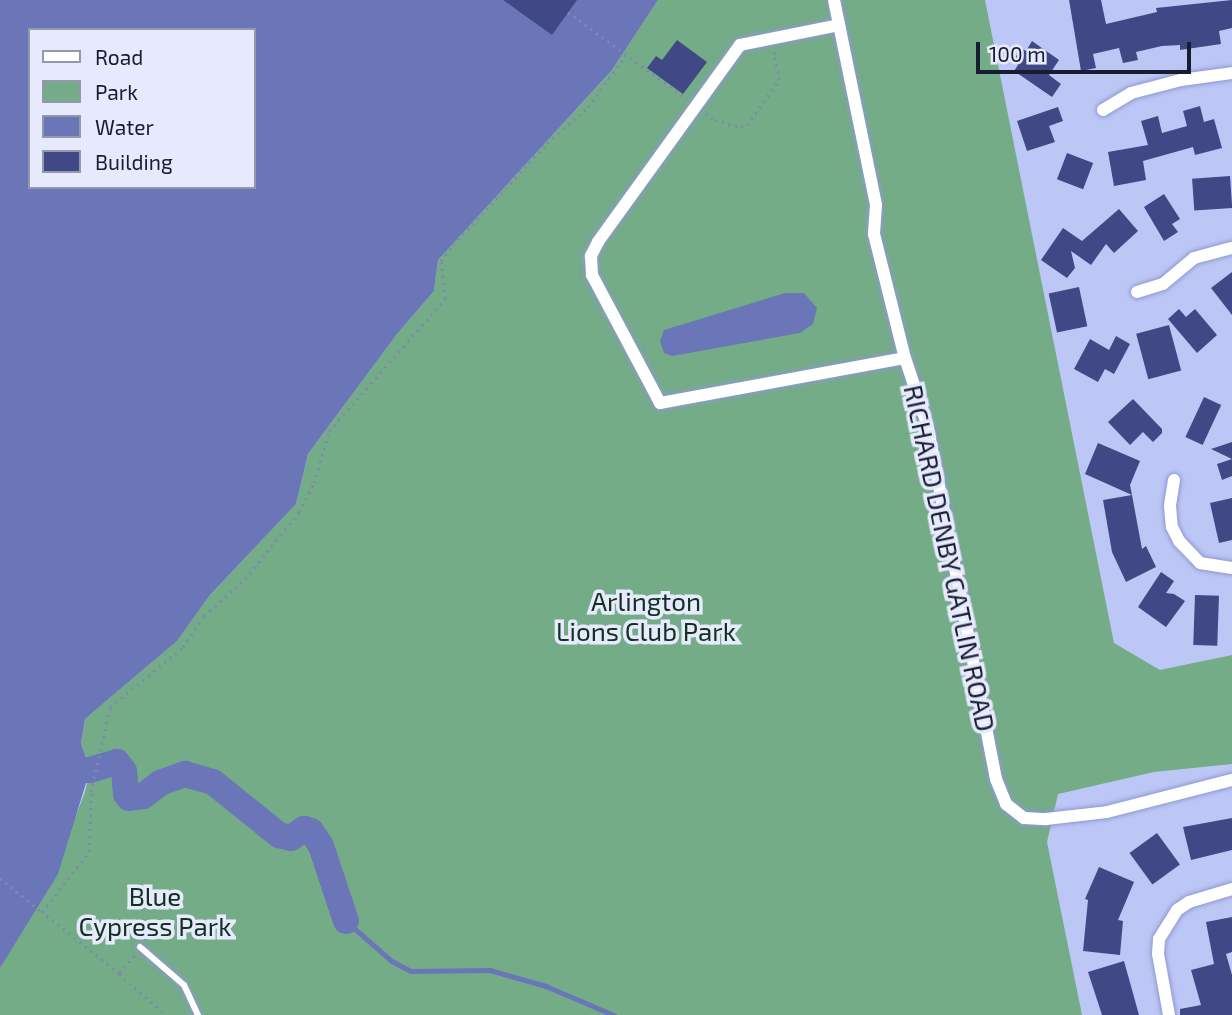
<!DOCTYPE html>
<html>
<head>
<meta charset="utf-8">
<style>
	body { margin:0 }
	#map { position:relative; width:1232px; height:1015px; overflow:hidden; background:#bdc7f6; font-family:"Exo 2",sans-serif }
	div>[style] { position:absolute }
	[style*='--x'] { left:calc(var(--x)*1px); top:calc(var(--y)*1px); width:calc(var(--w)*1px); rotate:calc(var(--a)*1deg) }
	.green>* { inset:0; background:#74ac87 }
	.water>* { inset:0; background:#6b76b8 }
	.stream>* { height:4.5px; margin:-2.25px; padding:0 2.25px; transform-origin:2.25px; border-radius:2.25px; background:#6b76b8 }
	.river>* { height:26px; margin:-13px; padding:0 13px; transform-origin:13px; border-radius:13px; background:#6b76b8 }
	.building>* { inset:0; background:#404885; transform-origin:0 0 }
	.path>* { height:2.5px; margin-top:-1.25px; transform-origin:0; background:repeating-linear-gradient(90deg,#8188ae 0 2px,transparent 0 7px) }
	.roads { filter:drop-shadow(0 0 2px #8e99d0) drop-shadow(0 0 2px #8e99d0) }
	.lane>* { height:6px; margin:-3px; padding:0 3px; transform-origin:3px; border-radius:3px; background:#fff }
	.street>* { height:12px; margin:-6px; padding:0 6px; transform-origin:6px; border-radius:6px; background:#fff }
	span { translate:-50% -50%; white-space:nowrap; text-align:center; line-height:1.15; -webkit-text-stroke:7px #e6eafc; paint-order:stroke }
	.street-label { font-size:26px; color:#181c31 }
	.park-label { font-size:26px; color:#11321f }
	.legend { position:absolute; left:28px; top:28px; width:228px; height:161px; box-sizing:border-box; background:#e6eafc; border:2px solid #9498ab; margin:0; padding:9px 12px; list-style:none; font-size:21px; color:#181c31 }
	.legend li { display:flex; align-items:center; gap:14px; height:35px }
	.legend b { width:35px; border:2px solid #9498ab }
	.scale { position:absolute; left:976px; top:42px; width:215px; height:32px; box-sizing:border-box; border:4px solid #181c31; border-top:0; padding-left:9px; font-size:21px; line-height:24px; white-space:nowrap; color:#181c31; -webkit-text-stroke:5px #e6eafc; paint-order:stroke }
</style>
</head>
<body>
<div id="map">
	<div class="green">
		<i style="clip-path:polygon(658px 0,985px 0,1114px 643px,1160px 670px,1232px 655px,1232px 764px,1154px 772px,1058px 794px,1047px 842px,1082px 1015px,0 1015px,0 968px,70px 831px,85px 792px,90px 770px,81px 743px,85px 719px,177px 641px,210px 595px,296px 504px,308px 454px,397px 334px,434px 291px,438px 260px,612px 70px)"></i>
	</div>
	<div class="water">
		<i style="clip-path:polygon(evenodd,0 0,658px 0,612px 70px,438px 260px,434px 291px,397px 334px,308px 454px,296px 504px,210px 595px,177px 641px,85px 719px,81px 743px,90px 770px,58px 874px,0 968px,0 0,30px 30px,254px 30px,254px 187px,30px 187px,30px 30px)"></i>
		<i style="clip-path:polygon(785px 293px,804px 293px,817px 308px,813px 324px,800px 333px,672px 356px,664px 353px,660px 341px,664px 330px)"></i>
	</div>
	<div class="stream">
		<i style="--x:346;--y:921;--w:61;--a:41"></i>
		<i style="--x:392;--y:961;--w:21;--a:28"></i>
		<i style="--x:411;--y:971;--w:79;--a:-0.7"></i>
		<i style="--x:490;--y:970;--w:58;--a:15.9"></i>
		<i style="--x:546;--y:986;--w:74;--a:23.1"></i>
	</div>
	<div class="river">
		<i style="--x:63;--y:754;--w:20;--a:53"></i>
		<i style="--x:75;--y:770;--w:15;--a:0"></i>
		<i style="--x:90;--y:770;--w:28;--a:-17"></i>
		<i style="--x:117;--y:762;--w:11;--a:52"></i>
		<i style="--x:124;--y:771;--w:23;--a:85"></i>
		<i style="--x:126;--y:794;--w:5;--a:53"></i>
		<i style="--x:129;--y:798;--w:14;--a:-8"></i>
		<i style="--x:143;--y:796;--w:21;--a:-37"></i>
		<i style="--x:160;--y:783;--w:27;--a:-20"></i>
		<i style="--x:185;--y:774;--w:29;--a:16"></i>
		<i style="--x:213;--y:782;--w:85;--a:38.8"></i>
		<i style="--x:279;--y:835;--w:12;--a:14"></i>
		<i style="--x:291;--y:838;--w:16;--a:-35"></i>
		<i style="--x:304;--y:829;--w:7;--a:16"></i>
		<i style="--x:311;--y:831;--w:18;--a:56"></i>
		<i style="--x:321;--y:846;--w:79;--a:71.6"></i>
	</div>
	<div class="building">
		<i style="clip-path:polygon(503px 0,577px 0,552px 35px)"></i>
		<i style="clip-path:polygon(1069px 0,1101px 0,1106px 24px,1157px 12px,1156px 8px,1232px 0,1232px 28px,1219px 31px,1221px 44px,1180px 50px,1180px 45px,1162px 46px,1136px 52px,1138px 60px,1123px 63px,1119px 48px,1093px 54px,1096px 68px,1081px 71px)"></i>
		<i style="clip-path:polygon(677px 40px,707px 62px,683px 94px,647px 68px,656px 56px,662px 60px)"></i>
		<i style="clip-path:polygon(1032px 41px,1059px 60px,1049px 75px,1061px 84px,1052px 97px,1014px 71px,1018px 65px,1013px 61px,1021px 48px,1026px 51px)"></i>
		<i style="clip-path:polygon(1200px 106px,1204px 122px,1214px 119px,1222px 148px,1195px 155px,1193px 147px,1143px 161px,1146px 180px,1114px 186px,1108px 152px,1148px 145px,1141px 121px,1158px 116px,1162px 133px,1187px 126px,1183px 111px)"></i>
		<i style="clip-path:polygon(1058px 107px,1063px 121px,1049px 126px,1055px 142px,1027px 151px,1017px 121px)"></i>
		<i style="left:1067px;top:153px;width:28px;height:28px;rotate:21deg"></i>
		<i style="left:1230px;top:176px;width:32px;height:38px;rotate:86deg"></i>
		<i style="clip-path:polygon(1164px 194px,1180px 219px,1172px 224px,1178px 232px,1164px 241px,1144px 207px)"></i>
		<i style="clip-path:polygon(1119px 209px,1138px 231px,1114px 253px,1106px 244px,1091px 265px,1071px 251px,1075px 268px,1067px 278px,1041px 260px,1063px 228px,1082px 241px)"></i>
		<i style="clip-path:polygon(1232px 272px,1232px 315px,1211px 288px)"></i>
		<i style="left:1079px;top:287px;width:40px;height:31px;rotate:78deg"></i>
		<i style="clip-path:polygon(1179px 309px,1186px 317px,1195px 309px,1217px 335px,1197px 353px,1168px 319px)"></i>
		<i style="left:1169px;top:325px;width:47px;height:34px;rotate:75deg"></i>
		<i style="clip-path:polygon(1116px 336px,1130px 344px,1114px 374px,1105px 369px,1098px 382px,1074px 369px,1090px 339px,1109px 350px)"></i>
		<i style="left:1204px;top:397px;width:19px;height:44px;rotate:25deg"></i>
		<i style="clip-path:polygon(1133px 399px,1162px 429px,1162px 433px,1153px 442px,1143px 432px,1130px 445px,1108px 422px)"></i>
		<i style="clip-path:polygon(1232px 442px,1232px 476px,1222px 480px,1217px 464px,1232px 459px,1211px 449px)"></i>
		<i style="clip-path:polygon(1098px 443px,1140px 461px,1130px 485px,1132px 495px,1085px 474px)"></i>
		<i style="clip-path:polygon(1132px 495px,1142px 549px,1146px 546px,1156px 567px,1126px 582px,1112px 552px,1103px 500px)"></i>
		<i style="clip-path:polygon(1232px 498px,1232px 540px,1219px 543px,1210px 503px)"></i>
		<i style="clip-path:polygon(1161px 572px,1174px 581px,1166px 593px,1174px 594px,1185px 601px,1166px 627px,1138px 607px)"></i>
		<i style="left:1195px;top:595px;width:24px;height:50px;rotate:2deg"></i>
		<i style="clip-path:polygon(1232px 818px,1232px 850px,1191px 860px,1183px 827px)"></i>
		<i style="left:1157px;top:833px;width:39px;height:34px;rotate:54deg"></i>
		<i style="clip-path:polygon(1099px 867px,1134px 882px,1118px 920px,1123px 921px,1120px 955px,1083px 951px,1088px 900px,1085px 899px)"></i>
		<i style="clip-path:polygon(1232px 917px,1232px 952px,1226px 954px,1232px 975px,1232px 1015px,1180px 1015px,1180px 1009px,1201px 1005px,1191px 970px,1214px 964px,1206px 922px)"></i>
		<i style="clip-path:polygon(1124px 961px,1139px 1015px,1102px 1015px,1088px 972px)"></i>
	</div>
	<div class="path">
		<i style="--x:568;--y:12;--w:147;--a:36.2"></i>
		<i style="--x:706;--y:113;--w:11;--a:38"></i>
		<i style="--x:715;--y:120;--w:27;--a:15"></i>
		<i style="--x:741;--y:127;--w:6;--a:-18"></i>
		<i style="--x:747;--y:125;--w:55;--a:-54.6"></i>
		<i style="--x:779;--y:80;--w:26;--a:-101"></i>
		<i style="--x:774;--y:54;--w:5;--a:-53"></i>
		<i style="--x:0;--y:878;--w:54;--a:39"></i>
		<i style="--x:135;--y:956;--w:24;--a:132"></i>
		<i style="--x:119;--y:974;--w:99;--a:-141.2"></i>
		<i style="--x:42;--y:912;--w:76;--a:-51.9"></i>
		<i style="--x:89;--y:852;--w:60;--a:-88.1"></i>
		<i style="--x:91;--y:792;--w:87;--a:-77.4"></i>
		<i style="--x:110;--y:707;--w:94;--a:-39.4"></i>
		<i style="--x:183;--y:647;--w:37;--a:-56"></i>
		<i style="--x:204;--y:616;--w:55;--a:-42.1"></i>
		<i style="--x:245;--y:579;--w:86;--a:-51.1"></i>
		<i style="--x:299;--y:512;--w:33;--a:-63"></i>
		<i style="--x:314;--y:483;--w:54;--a:-73.9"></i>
		<i style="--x:329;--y:431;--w:176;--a:-48.7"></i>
		<i style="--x:445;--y:299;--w:38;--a:-96"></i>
		<i style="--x:441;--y:261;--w:20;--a:-53"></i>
		<i style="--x:453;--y:245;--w:139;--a:-47.3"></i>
		<i style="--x:547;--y:143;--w:55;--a:-41.3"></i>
		<i style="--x:588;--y:107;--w:64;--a:-53.8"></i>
		<i style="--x:119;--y:974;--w:62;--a:41.1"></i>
	</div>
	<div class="roads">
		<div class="lane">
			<i style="--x:140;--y:947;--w:58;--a:40.8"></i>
			<i style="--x:184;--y:985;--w:33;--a:65"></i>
		</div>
		<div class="street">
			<i style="--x:834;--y:0;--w:209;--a:78.4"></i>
			<i style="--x:876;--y:205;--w:29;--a:94"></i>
			<i style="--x:874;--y:234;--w:128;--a:76"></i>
			<i style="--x:905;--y:358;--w:70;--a:71.6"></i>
			<i style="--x:927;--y:424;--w:362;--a:79"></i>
			<i style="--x:996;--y:779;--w:27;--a:68"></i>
			<i style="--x:1006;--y:804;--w:23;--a:38"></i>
			<i style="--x:1024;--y:818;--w:22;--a:3"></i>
			<i style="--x:1046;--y:819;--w:61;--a:-6.5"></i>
			<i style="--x:1107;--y:812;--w:129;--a:-14.4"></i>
			<i style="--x:839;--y:25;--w:101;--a:168.6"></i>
			<i style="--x:740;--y:45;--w:243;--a:125.8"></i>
			<i style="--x:598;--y:242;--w:16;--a:117"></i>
			<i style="--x:591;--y:256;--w:19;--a:87"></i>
			<i style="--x:592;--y:275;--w:145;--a:62"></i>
			<i style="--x:660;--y:403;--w:249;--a:-10.4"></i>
			<i style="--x:1103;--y:110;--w:33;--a:-31"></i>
			<i style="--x:1131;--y:93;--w:52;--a:-14.6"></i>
			<i style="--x:1181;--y:80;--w:51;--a:-7.8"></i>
			<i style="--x:1137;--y:292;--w:27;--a:-17"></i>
			<i style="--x:1163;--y:284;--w:40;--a:-40"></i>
			<i style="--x:1194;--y:258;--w:39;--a:-15"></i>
			<i style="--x:1174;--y:480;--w:26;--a:99"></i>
			<i style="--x:1170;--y:506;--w:21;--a:85"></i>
			<i style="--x:1172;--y:527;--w:16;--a:63"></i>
			<i style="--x:1179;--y:541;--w:30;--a:46"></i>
			<i style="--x:1200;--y:563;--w:32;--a:9"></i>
			<i style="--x:1169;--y:1015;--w:62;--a:-100.2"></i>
			<i style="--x:1158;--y:954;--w:15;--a:-86"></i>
			<i style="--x:1159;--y:939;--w:34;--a:-58"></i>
			<i style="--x:1177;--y:910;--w:14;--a:-34"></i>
			<i style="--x:1189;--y:902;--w:45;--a:-16.8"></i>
		</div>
	</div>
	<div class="street-label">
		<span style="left:950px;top:558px;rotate:78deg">RICHARD DENBY GATLIN ROAD</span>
	</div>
	<div class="park-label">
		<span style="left:646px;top:616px">Arlington<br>Lions Club Park</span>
		<span style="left:155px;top:911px">Blue<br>Cypress Park</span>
	</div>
	<ul class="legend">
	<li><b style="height:9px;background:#fff"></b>Road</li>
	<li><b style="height:19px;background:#74ac87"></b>Park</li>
	<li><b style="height:19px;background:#6b76b8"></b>Water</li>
	<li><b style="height:19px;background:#404885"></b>Building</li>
	</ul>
	<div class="scale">100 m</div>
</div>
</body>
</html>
